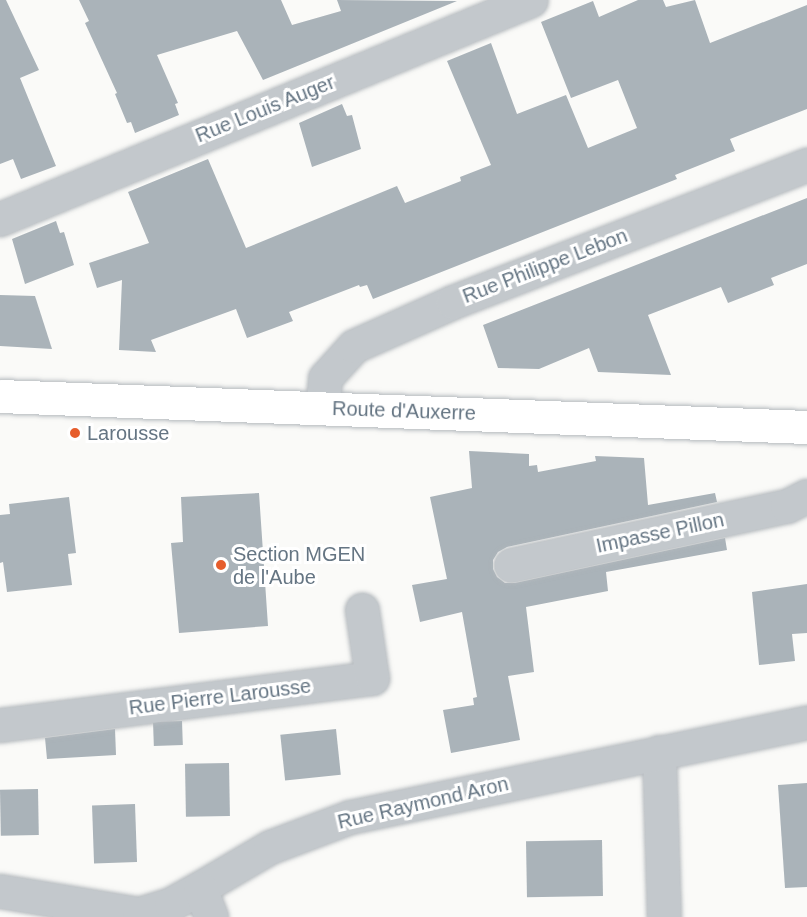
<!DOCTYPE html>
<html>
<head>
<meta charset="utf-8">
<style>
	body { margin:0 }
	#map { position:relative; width:807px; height:917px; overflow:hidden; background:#fafaf8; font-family:Arial,sans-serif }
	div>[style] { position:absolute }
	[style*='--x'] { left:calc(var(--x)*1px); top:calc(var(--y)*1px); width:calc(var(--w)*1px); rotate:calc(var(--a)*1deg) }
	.building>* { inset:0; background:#aab3b9; transform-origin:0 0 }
	.roads { filter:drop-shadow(0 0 2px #b5babe) drop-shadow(0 0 2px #b5babe) }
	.minor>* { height:33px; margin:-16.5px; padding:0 16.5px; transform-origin:16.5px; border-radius:16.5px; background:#c3c8cc }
	.major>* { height:33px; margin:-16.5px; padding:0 16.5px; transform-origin:16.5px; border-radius:16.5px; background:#fff }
	.dots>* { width:16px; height:16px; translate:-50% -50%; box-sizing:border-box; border:3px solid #fff; border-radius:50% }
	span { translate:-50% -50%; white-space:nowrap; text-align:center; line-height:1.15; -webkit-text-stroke:6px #fff; paint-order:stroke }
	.street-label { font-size:20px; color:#657583 }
	.poi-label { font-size:20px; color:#657583 }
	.left { translate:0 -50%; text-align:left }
</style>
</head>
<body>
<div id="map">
	<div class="building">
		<i style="clip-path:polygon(0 0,6px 0,39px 70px,20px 78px,56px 166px,21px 179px,13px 159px,0 164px)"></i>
		<i style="clip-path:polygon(79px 0,281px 0,292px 25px,341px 11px,337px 0,457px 1px,263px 80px,237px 31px,157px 55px,178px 103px,175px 104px,179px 115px,135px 133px,131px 122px,127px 123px,115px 94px,117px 93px,85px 23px,89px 21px)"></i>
		<i style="clip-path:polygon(638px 0,663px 0,666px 7px,695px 0,710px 43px,807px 5px,807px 109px,730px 139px,735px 151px,675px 175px,677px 179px,373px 299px,367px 285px,360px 287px,359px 285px,289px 312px,293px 321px,247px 338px,236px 309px,151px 340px,156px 352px,119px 350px,122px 280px,97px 288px,89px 263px,149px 243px,128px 192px,208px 159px,246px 248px,397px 186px,405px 203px,461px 181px,460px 177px,491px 165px,447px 61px,491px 43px,517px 114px,566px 95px,588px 148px,637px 128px,618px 80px,571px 98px,541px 22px,593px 1px,599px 17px)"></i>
		<i style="clip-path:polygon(342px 104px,347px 116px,352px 115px,361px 149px,312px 167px,299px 123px)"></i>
		<i style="clip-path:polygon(807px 198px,807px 264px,771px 278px,774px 285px,728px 303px,721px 287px,648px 315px,671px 375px,598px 372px,589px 348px,539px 369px,498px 368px,483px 325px)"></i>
		<i style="clip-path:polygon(56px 221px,60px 233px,64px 232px,74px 265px,25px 284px,12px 239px)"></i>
		<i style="clip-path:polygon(0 295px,35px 296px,52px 349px,0 346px)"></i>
		<i style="clip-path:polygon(469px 451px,529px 454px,529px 466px,537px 465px,538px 472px,596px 461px,595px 456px,644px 458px,648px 505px,715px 493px,717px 502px,507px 547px,498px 552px,493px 560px,493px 569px,497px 577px,505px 583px,515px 583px,725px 538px,727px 550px,606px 572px,608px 591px,526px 607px,534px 672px,508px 676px,520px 740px,451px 753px,443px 710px,474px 705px,473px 698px,477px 697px,462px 612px,420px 622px,412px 585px,447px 579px,430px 497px,472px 488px)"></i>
		<i style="clip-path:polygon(259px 493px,268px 626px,179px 633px,171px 543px,183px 542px,181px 497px)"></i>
		<i style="clip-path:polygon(69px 497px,76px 553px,68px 554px,72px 585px,7px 592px,3px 562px,0 563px,0 515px,10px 514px,9px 504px)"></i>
		<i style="clip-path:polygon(807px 584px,807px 633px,792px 634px,795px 661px,759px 665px,752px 592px)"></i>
		<i style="left:182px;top:721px;width:24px;height:29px;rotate:88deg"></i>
		<i style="clip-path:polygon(115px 729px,116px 755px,47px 759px,45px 738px)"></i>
		<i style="left:336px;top:729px;width:46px;height:56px;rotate:84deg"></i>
		<i style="left:229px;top:763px;width:53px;height:44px;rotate:89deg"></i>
		<i style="clip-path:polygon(807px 783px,807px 887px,785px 888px,778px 785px)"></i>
		<i style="left:38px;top:789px;width:46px;height:38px;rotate:89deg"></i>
		<i style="left:135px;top:804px;width:58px;height:43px;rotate:88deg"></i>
		<i style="left:602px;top:840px;width:56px;height:76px;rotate:89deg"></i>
	</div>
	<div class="roads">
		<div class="minor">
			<i style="--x:0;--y:219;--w:574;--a:-22.41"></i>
			<i style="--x:322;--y:408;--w:30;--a:-84"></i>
			<i style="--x:325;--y:378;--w:43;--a:-47.8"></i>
			<i style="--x:354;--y:346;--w:108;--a:-24"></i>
			<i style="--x:453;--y:302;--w:380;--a:-21.2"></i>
			<i style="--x:511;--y:565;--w:282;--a:-12.1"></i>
			<i style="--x:787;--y:506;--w:22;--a:-27"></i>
			<i style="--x:0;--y:725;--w:375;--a:-7.2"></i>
			<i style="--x:372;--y:678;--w:69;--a:-98.4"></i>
			<i style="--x:659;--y:752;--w:165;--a:88.3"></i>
			<i style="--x:200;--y:888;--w:81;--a:-30.4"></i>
			<i style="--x:270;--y:847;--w:85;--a:-20.6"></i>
			<i style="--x:350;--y:817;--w:467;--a:-11.7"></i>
			<i style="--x:0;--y:891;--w:141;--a:9.4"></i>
			<i style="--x:139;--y:914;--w:34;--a:-17"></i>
			<i style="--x:171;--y:904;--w:33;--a:-29"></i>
			<i style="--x:200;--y:888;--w:31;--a:69"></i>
		</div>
		<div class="major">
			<i style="--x:0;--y:396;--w:808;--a:2.2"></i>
		</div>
	</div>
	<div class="dots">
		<i style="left:75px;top:433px;background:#e65d2c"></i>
		<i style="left:221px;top:565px;background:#e65d2c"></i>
	</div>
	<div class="street-label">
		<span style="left:265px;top:109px;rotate:-22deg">Rue Louis Auger</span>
		<span style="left:545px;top:266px;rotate:-21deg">Rue Philippe Lebon</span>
		<span style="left:404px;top:411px;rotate:2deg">Route d'Auxerre</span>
		<span style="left:660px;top:533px;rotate:-12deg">Impasse Pillon</span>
		<span style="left:220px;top:697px;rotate:-7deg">Rue Pierre Larousse</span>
		<span style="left:423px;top:803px;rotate:-13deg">Rue Raymond Aron</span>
	</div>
	<div class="poi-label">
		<span class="left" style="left:87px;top:433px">Larousse</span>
		<span class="left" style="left:233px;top:566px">Section MGEN<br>de l'Aube</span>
	</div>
</div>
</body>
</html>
